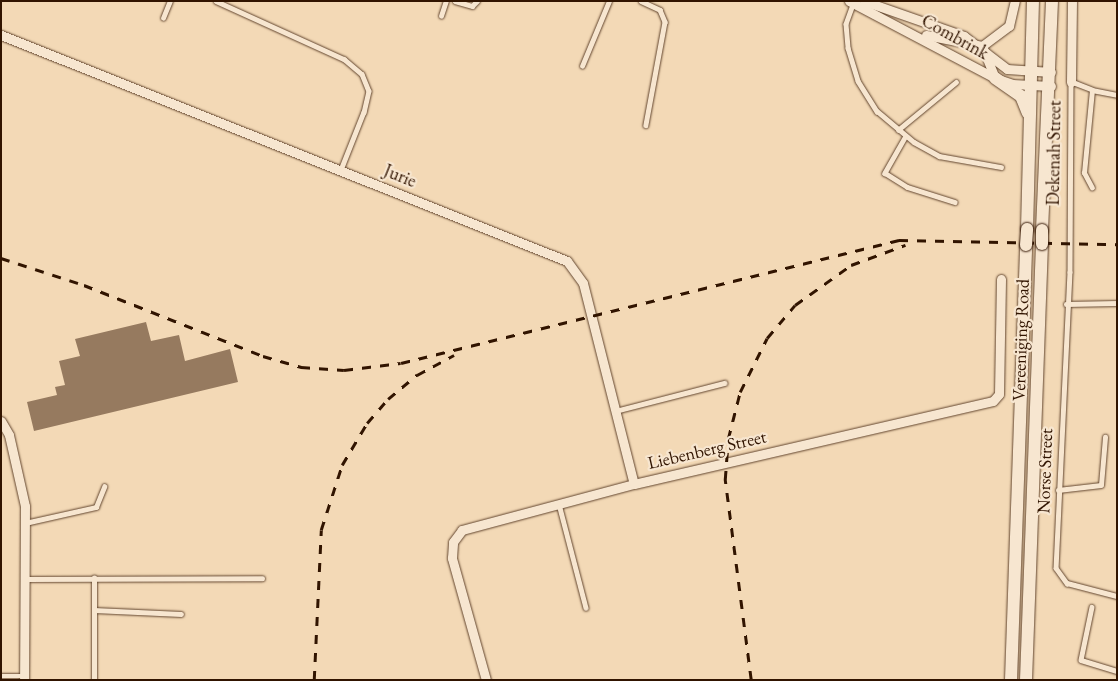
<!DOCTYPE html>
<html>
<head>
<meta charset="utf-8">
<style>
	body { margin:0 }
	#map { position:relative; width:1118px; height:681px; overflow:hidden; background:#f3d9b6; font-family:"EB Garamond",serif }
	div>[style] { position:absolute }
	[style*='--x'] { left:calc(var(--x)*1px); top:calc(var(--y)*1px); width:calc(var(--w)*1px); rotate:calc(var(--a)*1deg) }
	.building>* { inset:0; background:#967a5f }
	.roads { filter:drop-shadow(0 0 1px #62452e) drop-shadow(0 0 1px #62452e) }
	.service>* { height:4.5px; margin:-2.25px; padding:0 2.25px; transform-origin:2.25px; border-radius:2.25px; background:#f7e6d0 }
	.minor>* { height:9px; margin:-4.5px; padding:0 4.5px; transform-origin:4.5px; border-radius:4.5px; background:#f7e6d0 }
	.secondary>* { height:12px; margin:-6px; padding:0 6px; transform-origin:6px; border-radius:6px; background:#f7e6d0 }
	.rail>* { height:2.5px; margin-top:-1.25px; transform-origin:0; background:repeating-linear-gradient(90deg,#311400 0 9px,transparent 0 18px) }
	.bridges { filter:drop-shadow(0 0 1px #311400) drop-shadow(0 0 1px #311400) }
	.secondary-bridge>* { height:12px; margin:-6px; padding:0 6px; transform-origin:6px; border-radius:6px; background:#f7e6d0 }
	span { translate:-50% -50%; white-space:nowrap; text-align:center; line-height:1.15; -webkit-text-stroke:4.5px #f7e6d0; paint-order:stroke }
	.street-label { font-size:18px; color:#311400 }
	.frame { position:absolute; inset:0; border:2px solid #311400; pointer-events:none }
</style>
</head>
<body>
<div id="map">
	<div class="building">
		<i style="clip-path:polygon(146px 322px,151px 341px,179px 335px,185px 361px,230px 349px,238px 382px,34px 431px,27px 402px,57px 395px,55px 387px,65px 385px,59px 361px,80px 356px,75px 339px)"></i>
	</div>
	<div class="roads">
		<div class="service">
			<i style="--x:216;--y:1;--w:141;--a:24.4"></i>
			<i style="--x:344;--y:59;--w:23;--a:40"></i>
			<i style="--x:362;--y:74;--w:18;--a:68"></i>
			<i style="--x:369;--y:91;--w:22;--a:103"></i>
			<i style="--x:364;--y:112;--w:62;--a:111.6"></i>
			<i style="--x:455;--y:1;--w:18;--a:16"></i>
			<i style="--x:472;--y:6;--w:7;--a:-45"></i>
			<i style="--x:641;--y:1;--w:21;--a:25"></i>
			<i style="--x:660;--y:10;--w:13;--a:67"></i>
			<i style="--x:665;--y:22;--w:105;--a:100.5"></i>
			<i style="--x:854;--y:2;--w:23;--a:110"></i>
			<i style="--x:846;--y:24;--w:24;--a:85"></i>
			<i style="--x:848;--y:48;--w:34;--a:73"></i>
			<i style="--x:858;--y:81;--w:36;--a:58"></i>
			<i style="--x:877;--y:111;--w:48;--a:40"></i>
			<i style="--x:914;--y:142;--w:29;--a:29"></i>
			<i style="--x:939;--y:156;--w:63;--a:10.1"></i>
			<i style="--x:441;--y:16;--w:16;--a:-72"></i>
			<i style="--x:163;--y:18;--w:18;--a:-68"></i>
			<i style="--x:582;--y:66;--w:70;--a:-67.4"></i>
			<i style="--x:1092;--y:90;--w:25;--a:11"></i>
			<i style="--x:898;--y:130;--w:75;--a:-39.6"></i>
			<i style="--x:906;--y:136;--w:43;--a:119.6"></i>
			<i style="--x:885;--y:173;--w:26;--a:32"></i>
			<i style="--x:907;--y:187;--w:50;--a:17.4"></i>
			<i style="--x:1092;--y:188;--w:17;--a:-118"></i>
			<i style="--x:1084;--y:173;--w:83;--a:-84.5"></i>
			<i style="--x:1092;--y:90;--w:22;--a:-159"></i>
			<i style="--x:1071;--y:82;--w:190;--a:90.3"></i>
			<i style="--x:1070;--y:272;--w:296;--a:92.7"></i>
			<i style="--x:1056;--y:568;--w:19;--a:54"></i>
			<i style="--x:1067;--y:583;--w:52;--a:14.6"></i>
			<i style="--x:1066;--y:304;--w:51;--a:-1.1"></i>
			<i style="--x:615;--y:411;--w:113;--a:-14.4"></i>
			<i style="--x:1058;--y:490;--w:43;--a:-6.6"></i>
			<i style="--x:1101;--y:485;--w:48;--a:-85.2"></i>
			<i style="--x:559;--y:504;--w:107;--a:75.4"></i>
			<i style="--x:25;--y:523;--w:73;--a:-12.7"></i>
			<i style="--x:96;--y:507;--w:22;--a:-68"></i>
			<i style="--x:25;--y:579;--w:237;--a:-0.2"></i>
			<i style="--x:1092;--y:607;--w:54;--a:101.7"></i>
			<i style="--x:1081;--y:660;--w:38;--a:17"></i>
			<i style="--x:94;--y:610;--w:87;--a:2.6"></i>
			<i style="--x:1;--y:676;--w:23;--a:0"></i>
			<i style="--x:94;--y:680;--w:102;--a:-90"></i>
		</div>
		<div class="minor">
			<i style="--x:849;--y:1;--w:165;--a:27.8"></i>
			<i style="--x:995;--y:78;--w:18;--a:19"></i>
			<i style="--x:1012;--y:84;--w:39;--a:3"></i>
			<i style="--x:864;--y:1;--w:106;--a:19.3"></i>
			<i style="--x:964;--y:36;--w:54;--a:37.5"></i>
			<i style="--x:1007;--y:69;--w:44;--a:3.9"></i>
			<i style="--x:1;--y:35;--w:609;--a:21.77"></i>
			<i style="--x:567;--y:261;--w:27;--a:54"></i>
			<i style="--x:583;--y:283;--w:207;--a:75.8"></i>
			<i style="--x:926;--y:35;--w:57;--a:11.1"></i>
			<i style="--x:982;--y:46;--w:34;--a:-37"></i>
			<i style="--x:1009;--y:26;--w:26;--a:-77"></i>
			<i style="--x:982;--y:46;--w:31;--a:68"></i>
			<i style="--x:1071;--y:82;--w:81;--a:-89.3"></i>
			<i style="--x:1;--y:421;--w:16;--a:60"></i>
			<i style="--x:9;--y:435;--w:73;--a:77.3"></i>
			<i style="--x:25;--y:506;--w:174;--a:90.3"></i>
			<i style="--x:486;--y:680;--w:127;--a:-105.6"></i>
			<i style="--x:452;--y:558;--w:16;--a:-86"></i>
			<i style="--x:453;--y:542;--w:15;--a:-53"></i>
			<i style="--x:462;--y:530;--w:178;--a:-15"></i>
			<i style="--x:634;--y:484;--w:368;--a:-13"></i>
			<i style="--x:993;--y:401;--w:9;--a:-49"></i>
			<i style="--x:999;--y:394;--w:115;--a:-89"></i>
		</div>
		<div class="secondary">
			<i style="--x:995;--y:78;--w:32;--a:35"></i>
			<i style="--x:1021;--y:96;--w:18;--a:68"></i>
			<i style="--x:1027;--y:229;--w:228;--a:-88.5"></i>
			<i style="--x:1042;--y:230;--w:229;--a:-87.5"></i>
			<i style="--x:1011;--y:680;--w:435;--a:-88"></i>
			<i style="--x:1026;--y:680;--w:436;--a:-87.9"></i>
		</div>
	</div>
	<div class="rail">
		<i style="--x:1;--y:258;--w:87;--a:18"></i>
		<i style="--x:84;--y:285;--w:193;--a:21.6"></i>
		<i style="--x:263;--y:356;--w:40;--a:16"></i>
		<i style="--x:301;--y:367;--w:43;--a:4"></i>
		<i style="--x:344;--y:370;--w:57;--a:-7"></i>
		<i style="--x:401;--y:363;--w:513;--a:-13.87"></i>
		<i style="--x:899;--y:240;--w:218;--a:1.1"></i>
		<i style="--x:314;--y:680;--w:150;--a:-87.3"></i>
		<i style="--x:321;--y:530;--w:68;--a:-72.1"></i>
		<i style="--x:342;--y:465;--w:49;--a:-59.2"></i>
		<i style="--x:367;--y:423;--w:32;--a:-49"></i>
		<i style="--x:388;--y:399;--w:38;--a:-40"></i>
		<i style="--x:417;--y:375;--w:42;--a:-28.4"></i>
		<i style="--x:751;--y:680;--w:202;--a:-97.4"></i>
		<i style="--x:725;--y:480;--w:41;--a:-85.8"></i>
		<i style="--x:728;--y:439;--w:49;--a:-75.7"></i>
		<i style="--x:740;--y:392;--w:60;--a:-63.4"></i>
		<i style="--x:767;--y:338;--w:43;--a:-49.7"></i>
		<i style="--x:795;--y:305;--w:69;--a:-35.5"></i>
		<i style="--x:851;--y:265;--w:58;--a:-20.3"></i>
	</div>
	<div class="bridges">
		<div class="secondary-bridge">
			<i style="--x:1042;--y:244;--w:14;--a:-90"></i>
			<i style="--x:1026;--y:245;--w:16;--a:-86"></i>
		</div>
	</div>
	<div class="street-label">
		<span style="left:955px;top:37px;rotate:29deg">Combrink</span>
		<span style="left:1054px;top:153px;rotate:-89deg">Dekenah Street</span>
		<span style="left:400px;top:176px;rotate:22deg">Jurie</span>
		<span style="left:1021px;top:340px;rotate:-88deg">Vereeniging Road</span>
		<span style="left:707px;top:450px;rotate:-13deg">Liebenberg Street</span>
		<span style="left:1045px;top:471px;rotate:-88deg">Norse Street</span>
	</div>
	<div class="frame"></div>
</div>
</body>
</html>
